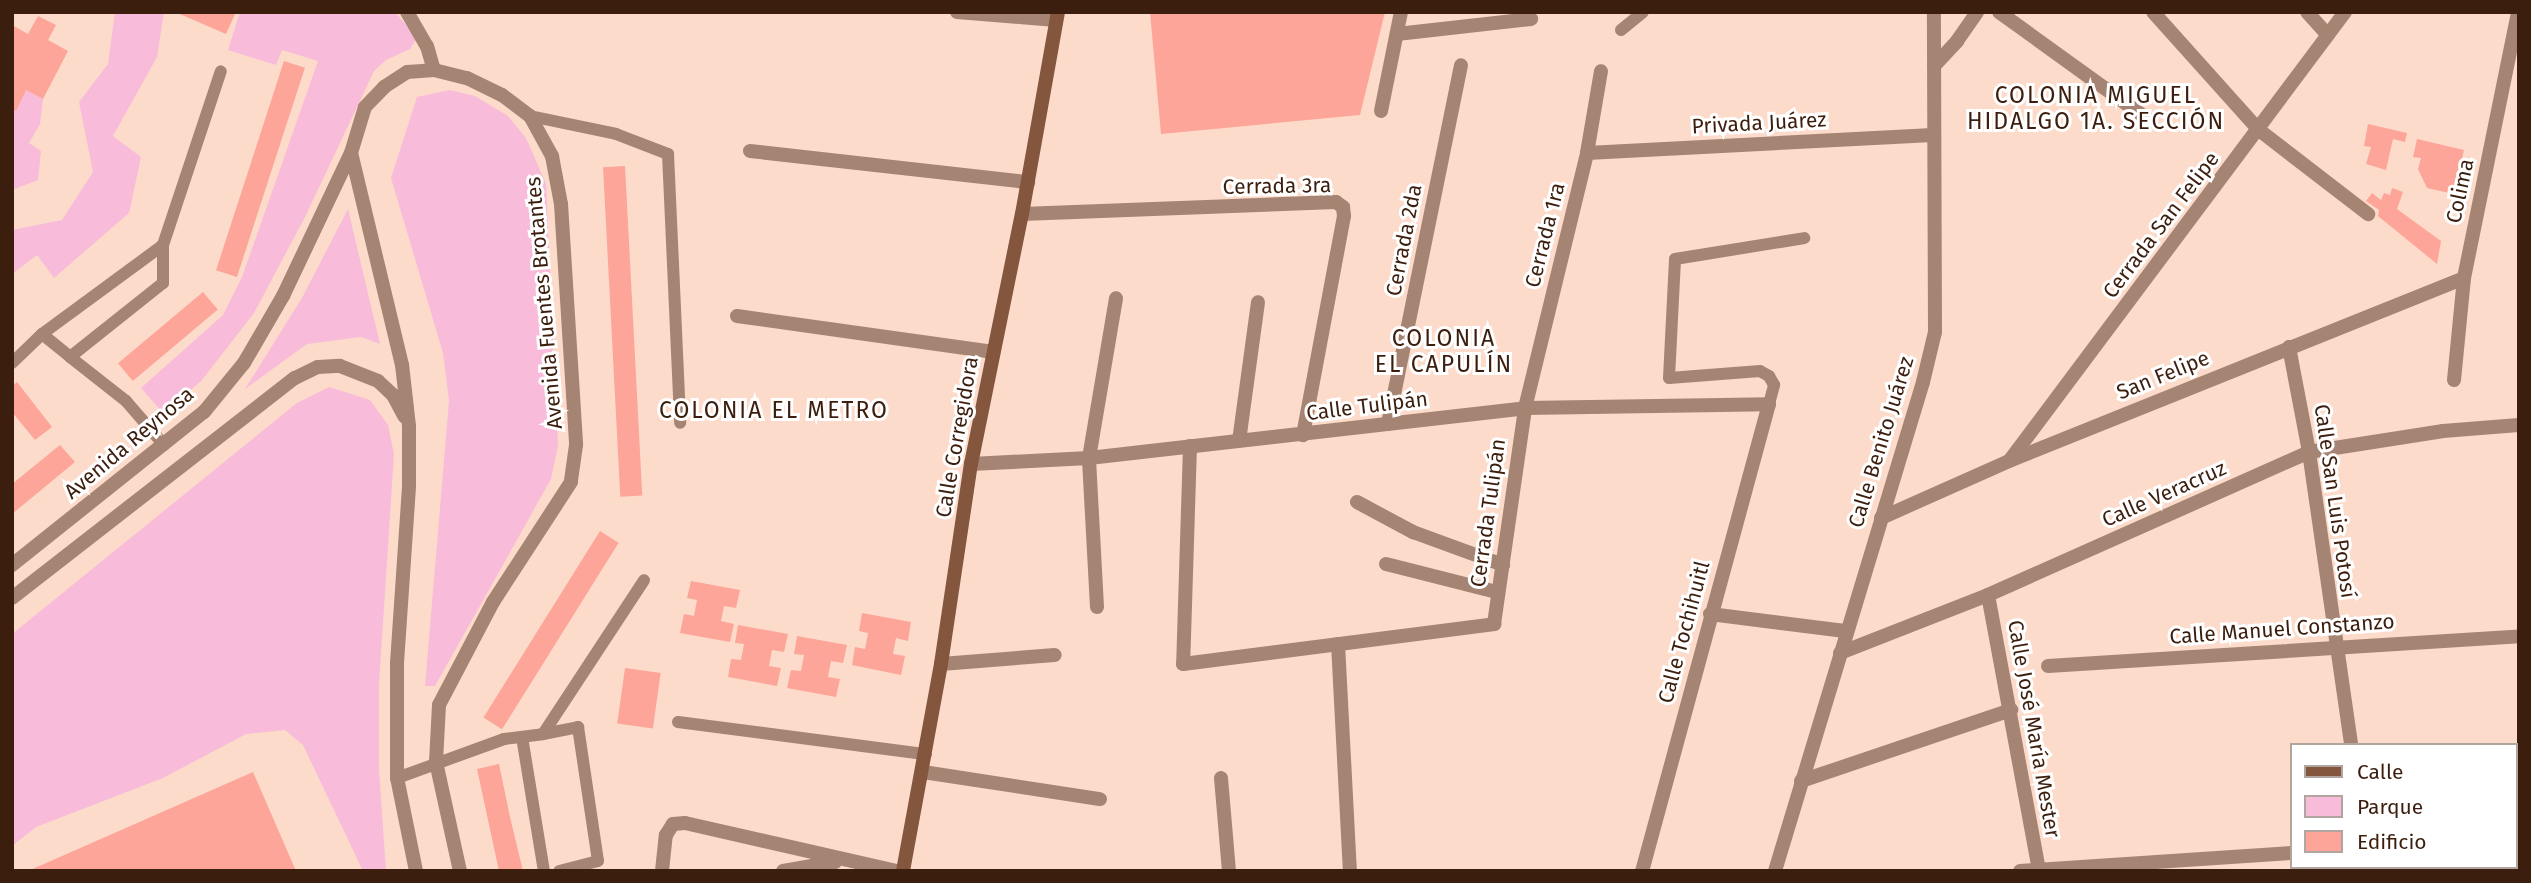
<!DOCTYPE html>
<html>
<head>
<meta charset="utf-8">
<style>
	body { margin:0 }
	#map { position:relative; width:2531px; height:883px; overflow:hidden; background:#fcdbcb; font-family:"Fira Sans",sans-serif }
	div>[style] { position:absolute }
	[style*='--x'] { left:calc(var(--x)*1px); top:calc(var(--y)*1px); width:calc(var(--w)*1px); rotate:calc(var(--a)*1deg) }
	.green>* { inset:0; background:#f8bbd9 }
	.building>* { inset:0; background:#fda599; transform-origin:0 0 }
	.lane>* { height:12px; margin:-6px; padding:0 6px; transform-origin:6px; border-radius:6px; background:#a58473 }
	.street>* { height:14px; margin:-7px; padding:0 7px; transform-origin:7px; border-radius:7px; background:#a58473 }
	.secondary>* { height:14px; margin:-7px; padding:0 7px; transform-origin:7px; border-radius:7px; background:#85563e }
	span { translate:-50% -50%; white-space:nowrap; text-align:center; line-height:1.15; -webkit-text-stroke:6px #fff; paint-order:stroke }
	.street-label { font-size:21px; color:#3c1e0e }
	.neighbourhood-label { font-size:23px; color:#3c1e0e; letter-spacing:2px }
	.frame { position:absolute; inset:0; border:14px solid #3c1e0e; pointer-events:none }
	.legend { position:absolute; left:2290px; top:743px; width:228px; height:126px; box-sizing:border-box; background:#fff; border:2px solid #b1a59f; margin:0; padding:9px 12px; list-style:none; font-size:21px; color:#3c1e0e }
	.legend li { display:flex; align-items:center; gap:14px; height:35px }
	.legend b { width:35px; border:2px solid #b1a59f }
</style>
</head>
<body>
<div id="map">
	<div class="green">
		<i style="clip-path:polygon(115px 12px,164px 12px,157px 57px,113px 136px,141px 157px,129px 213px,54px 278px,37px 255px,12px 274px,12px 230px,62px 220px,93px 172px,79px 102px,108px 64px)"></i>
		<i style="clip-path:polygon(240px 12px,395px 12px,417px 38px,410px 49px,386px 60px,374px 71px,305px 217px,254px 313px,202px 380px,164px 414px,141px 388px,223px 315px,242px 277px,318px 61px,282px 50px,276px 65px,228px 50px)"></i>
		<i style="clip-path:polygon(26px 90px,43px 99px,40px 124px,29px 143px,41px 151px,38px 180px,12px 190px,12px 112px)"></i>
		<i style="clip-path:polygon(450px 90px,475px 96px,508px 116px,526px 138px,546px 184px,558px 446px,551px 479px,435px 686px,425px 686px,449px 401px,443px 353px,391px 178px,417px 97px)"></i>
		<i style="clip-path:polygon(348px 209px,380px 344px,361px 337px,307px 344px,245px 389px,302px 298px)"></i>
		<i style="clip-path:polygon(329px 387px,370px 400px,388px 425px,394px 454px,379px 684px,379px 770px,386px 871px,363px 871px,303px 745px,285px 730px,246px 734px,163px 778px,36px 827px,12px 846px,12px 634px,297px 403px)"></i>
	</div>
	<div class="building">
		<i style="clip-path:polygon(175px 12px,229px 12px,235px 14px,226px 34px)"></i>
		<i style="clip-path:polygon(1150px 12px,1385px 12px,1360px 115px,1161px 134px)"></i>
		<i style="clip-path:polygon(38px 16px,56px 25px,48px 40px,68px 51px,43px 99px,26px 90px,16px 111px,12px 109px,12px 25px,28px 34px)"></i>
		<i style="left:284px;top:61px;width:22px;height:220px;rotate:18deg"></i>
		<i style="clip-path:polygon(2368px 124px,2407px 133px,2405px 142px,2393px 139px,2386px 170px,2366px 164px,2371px 147px,2364px 146px)"></i>
		<i style="clip-path:polygon(2417px 139px,2464px 150px,2454px 194px,2427px 188px,2418px 169px,2421px 158px,2413px 157px)"></i>
		<i style="left:625px;top:166px;width:330px;height:22px;rotate:87deg"></i>
		<i style="clip-path:polygon(2392px 188px,2403px 192px,2397px 209px,2441px 241px,2437px 264px,2378px 216px,2379px 210px,2366px 201px,2372px 193px,2381px 200px,2384px 193px,2390px 195px)"></i>
		<i style="left:203px;top:292px;width:23px;height:111px;rotate:50deg"></i>
		<i style="clip-path:polygon(17px 382px,52px 427px,35px 440px,12px 412px,12px 386px)"></i>
		<i style="clip-path:polygon(60px 445px,75px 462px,12px 514px,12px 484px)"></i>
		<i style="left:600px;top:531px;width:22px;height:220px;rotate:32deg"></i>
		<i style="clip-path:polygon(691px 581px,740px 590px,736px 608px,724px 606px,721px 621px,734px 624px,730px 642px,680px 633px,684px 614px,694px 616px,697px 600px,687px 598px)"></i>
		<i style="clip-path:polygon(862px 613px,911px 622px,908px 641px,896px 638px,893px 654px,905px 656px,901px 675px,852px 665px,855px 647px,865px 649px,868px 633px,859px 631px)"></i>
		<i style="clip-path:polygon(738px 625px,788px 634px,784px 652px,772px 650px,769px 666px,781px 668px,777px 686px,728px 677px,731px 659px,741px 660px,744px 644px,735px 643px)"></i>
		<i style="clip-path:polygon(797px 636px,847px 645px,843px 663px,831px 661px,828px 677px,840px 679px,836px 697px,787px 688px,791px 670px,801px 671px,804px 655px,794px 654px)"></i>
		<i style="left:625px;top:668px;width:36px;height:56px;rotate:8deg"></i>
		<i style="clip-path:polygon(499px 764px,510px 817px,523px 871px,499px 871px,477px 769px)"></i>
		<i style="clip-path:polygon(253px 772px,296px 871px,28px 871px)"></i>
	</div>
	<div class="lane">
		<i style="--x:1621;--y:30;--w:28;--a:-39"></i>
		<i style="--x:530;--y:116;--w:88;--a:11.8"></i>
		<i style="--x:616;--y:134;--w:56;--a:21"></i>
		<i style="--x:668;--y:154;--w:269;--a:87.4"></i>
		<i style="--x:42;--y:334;--w:36;--a:39"></i>
		<i style="--x:12;--y:363;--w:42;--a:-44"></i>
		<i style="--x:42;--y:334;--w:150;--a:-36.3"></i>
		<i style="--x:1769;--y:404;--w:20;--a:-75"></i>
		<i style="--x:1774;--y:385;--w:10;--a:-119"></i>
		<i style="--x:1769;--y:376;--w:10;--a:-151"></i>
		<i style="--x:1760;--y:371;--w:91;--a:175.6"></i>
		<i style="--x:1669;--y:378;--w:119;--a:-87.1"></i>
		<i style="--x:1675;--y:259;--w:131;--a:-9.2"></i>
		<i style="--x:164;--y:445;--w:58;--a:-130.8"></i>
		<i style="--x:126;--y:401;--w:71;--a:-141.8"></i>
		<i style="--x:70;--y:357;--w:119;--a:-38.5"></i>
		<i style="--x:163;--y:283;--w:38;--a:-90"></i>
		<i style="--x:163;--y:245;--w:183;--a:-71.6"></i>
		<i style="--x:678;--y:722;--w:250;--a:7.4"></i>
		<i style="--x:543;--y:734;--w:36;--a:-11"></i>
		<i style="--x:578;--y:727;--w:135;--a:81.5"></i>
		<i style="--x:598;--y:861;--w:40;--a:165.6"></i>
		<i style="--x:522;--y:737;--w:136;--a:80.7"></i>
		<i style="--x:397;--y:778;--w:114;--a:-20"></i>
		<i style="--x:504;--y:739;--w:39;--a:-7"></i>
		<i style="--x:543;--y:734;--w:184;--a:-56.7"></i>
	</div>
	<div class="street">
		<i style="--x:407;--y:12;--w:39;--a:60"></i>
		<i style="--x:427;--y:46;--w:25;--a:74"></i>
		<i style="--x:957;--y:12;--w:99;--a:4.6"></i>
		<i style="--x:1999;--y:12;--w:186;--a:35.8"></i>
		<i style="--x:2153;--y:12;--w:159;--a:48.1"></i>
		<i style="--x:2259;--y:130;--w:138;--a:37.6"></i>
		<i style="--x:2307;--y:12;--w:31;--a:48"></i>
		<i style="--x:1397;--y:34;--w:135;--a:-6.4"></i>
		<i style="--x:1934;--y:66;--w:34;--a:-47"></i>
		<i style="--x:1957;--y:41;--w:35;--a:-55"></i>
		<i style="--x:1381;--y:111;--w:101;--a:-78.6"></i>
		<i style="--x:750;--y:151;--w:280;--a:6.4"></i>
		<i style="--x:1587;--y:153;--w:346;--a:-3"></i>
		<i style="--x:1022;--y:214;--w:314;--a:-2.2"></i>
		<i style="--x:1336;--y:202;--w:9;--a:36"></i>
		<i style="--x:1343;--y:207;--w:9;--a:84"></i>
		<i style="--x:1344;--y:216;--w:223;--a:100.6"></i>
		<i style="--x:737;--y:316;--w:259;--a:8"></i>
		<i style="--x:2289;--y:347;--w:107;--a:79.2"></i>
		<i style="--x:2309;--y:452;--w:296;--a:81.8"></i>
		<i style="--x:2454;--y:380;--w:102;--a:-84.4"></i>
		<i style="--x:2464;--y:278;--w:271;--a:-78.5"></i>
		<i style="--x:1388;--y:424;--w:366;--a:-78.5"></i>
		<i style="--x:1239;--y:441;--w:140;--a:-82.2"></i>
		<i style="--x:1190;--y:446;--w:218;--a:91.8"></i>
		<i style="--x:1183;--y:664;--w:314;--a:-7.3"></i>
		<i style="--x:1494;--y:624;--w:218;--a:-81.8"></i>
		<i style="--x:1525;--y:408;--w:262;--a:-76.3"></i>
		<i style="--x:1587;--y:153;--w:83;--a:-80.3"></i>
		<i style="--x:2010;--y:460;--w:559;--a:-53.21"></i>
		<i style="--x:971;--y:464;--w:118;--a:-2.9"></i>
		<i style="--x:1089;--y:458;--w:439;--a:-6.5"></i>
		<i style="--x:1525;--y:408;--w:244;--a:-0.9"></i>
		<i style="--x:1769;--y:404;--w:484;--a:105.2"></i>
		<i style="--x:1357;--y:502;--w:64;--a:28.2"></i>
		<i style="--x:1413;--y:532;--w:96;--a:20.1"></i>
		<i style="--x:1881;--y:518;--w:140;--a:-24"></i>
		<i style="--x:2009;--y:461;--w:490;--a:-21.9"></i>
		<i style="--x:1386;--y:564;--w:114;--a:14.2"></i>
		<i style="--x:12;--y:565;--w:246;--a:-38.6"></i>
		<i style="--x:204;--y:412;--w:63;--a:-50.8"></i>
		<i style="--x:244;--y:363;--w:78;--a:-59.8"></i>
		<i style="--x:283;--y:296;--w:158;--a:-64.6"></i>
		<i style="--x:1988;--y:595;--w:281;--a:79.5"></i>
		<i style="--x:12;--y:598;--w:358;--a:-37.9"></i>
		<i style="--x:295;--y:378;--w:25;--a:-26"></i>
		<i style="--x:318;--y:367;--w:22;--a:-3"></i>
		<i style="--x:340;--y:366;--w:41;--a:21.5"></i>
		<i style="--x:378;--y:381;--w:21;--a:43"></i>
		<i style="--x:393;--y:395;--w:24;--a:62"></i>
		<i style="--x:1097;--y:607;--w:149;--a:-93.1"></i>
		<i style="--x:1089;--y:458;--w:162;--a:-80.4"></i>
		<i style="--x:1710;--y:614;--w:136;--a:7.2"></i>
		<i style="--x:1338;--y:644;--w:227;--a:87"></i>
		<i style="--x:1840;--y:653;--w:159;--a:-21.4"></i>
		<i style="--x:1988;--y:595;--w:351;--a:-24"></i>
		<i style="--x:2309;--y:452;--w:136;--a:-8.9"></i>
		<i style="--x:2443;--y:431;--w:76;--a:-4.5"></i>
		<i style="--x:941;--y:664;--w:114;--a:-4.5"></i>
		<i style="--x:2048;--y:666;--w:472;--a:-3.6"></i>
		<i style="--x:923;--y:772;--w:179;--a:8.7"></i>
		<i style="--x:1221;--y:778;--w:93;--a:85.1"></i>
		<i style="--x:1801;--y:781;--w:222;--a:-18.7"></i>
		<i style="--x:2515;--y:843;--w:4;--a:0"></i>
		<i style="--x:416;--y:871;--w:95;--a:-101.5"></i>
		<i style="--x:397;--y:778;--w:115;--a:-90"></i>
		<i style="--x:397;--y:663;--w:178;--a:-86.1"></i>
		<i style="--x:409;--y:485;--w:59;--a:-90"></i>
		<i style="--x:409;--y:426;--w:61;--a:-96.5"></i>
		<i style="--x:402;--y:365;--w:218;--a:-103.5"></i>
		<i style="--x:351;--y:153;--w:48;--a:-73.1"></i>
		<i style="--x:365;--y:107;--w:28;--a:-46"></i>
		<i style="--x:384;--y:87;--w:27;--a:-33"></i>
		<i style="--x:407;--y:72;--w:27;--a:-4"></i>
		<i style="--x:434;--y:70;--w:34;--a:14"></i>
		<i style="--x:467;--y:78;--w:39;--a:26"></i>
		<i style="--x:502;--y:95;--w:35;--a:37"></i>
		<i style="--x:530;--y:116;--w:46;--a:61.2"></i>
		<i style="--x:552;--y:156;--w:49;--a:79.4"></i>
		<i style="--x:561;--y:204;--w:241;--a:86.4"></i>
		<i style="--x:576;--y:445;--w:37;--a:98"></i>
		<i style="--x:571;--y:482;--w:143;--a:123"></i>
		<i style="--x:493;--y:602;--w:116;--a:117.7"></i>
		<i style="--x:439;--y:705;--w:57;--a:93"></i>
		<i style="--x:436;--y:762;--w:112;--a:77.6"></i>
		<i style="--x:662;--y:871;--w:36;--a:-84"></i>
		<i style="--x:666;--y:835;--w:13;--a:-58"></i>
		<i style="--x:673;--y:824;--w:12;--a:-5"></i>
		<i style="--x:685;--y:823;--w:216;--a:12.8"></i>
		<i style="--x:783;--y:871;--w:53;--a:-9.8"></i>
		<i style="--x:1775;--y:871;--w:511;--a:-73.16"></i>
		<i style="--x:1923;--y:382;--w:51;--a:-76.5"></i>
		<i style="--x:1935;--y:332;--w:320;--a:-90.2"></i>
		<i style="--x:2020;--y:871;--w:272;--a:-3.8"></i>
	</div>
	<div class="secondary">
		<i style="--x:903;--y:871;--w:210;--a:-79.6"></i>
		<i style="--x:941;--y:664;--w:202;--a:-81.5"></i>
		<i style="--x:971;--y:464;--w:255;--a:-78.5"></i>
		<i style="--x:1022;--y:214;--w:205;--a:-79.9"></i>
	</div>
	<div class="street-label">
		<span style="left:1759px;top:123px;rotate:-3deg">Privada Juárez</span>
		<span style="left:1277px;top:186px;rotate:-1deg">Cerrada 3ra</span>
		<span style="left:2460px;top:191px;rotate:-78deg">Colima</span>
		<span style="left:2161px;top:225px;rotate:-53deg">Cerrada San Felipe</span>
		<span style="left:1545px;top:235px;rotate:-76deg">Cerrada 1ra</span>
		<span style="left:1404px;top:240px;rotate:-79deg">Cerrada 2da</span>
		<span style="left:544px;top:303px;rotate:-95deg">Avenida Fuentes Brotantes</span>
		<span style="left:2163px;top:375px;rotate:-22deg">San Felipe</span>
		<span style="left:1367px;top:406px;rotate:-7deg">Calle Tulipán</span>
		<span style="left:957px;top:437px;rotate:-80deg">Calle Corregidora</span>
		<span style="left:1881px;top:442px;rotate:-73deg">Calle Benito Juárez</span>
		<span style="left:129px;top:443px;rotate:-40deg">Avenida Reynosa</span>
		<span style="left:2164px;top:494px;rotate:-24deg">Calle Veracruz</span>
		<span style="left:2335px;top:501px;rotate:82deg">Calle San Luis Potosí</span>
		<span style="left:1488px;top:513px;rotate:-82deg">Cerrada Tulipán</span>
		<span style="left:2282px;top:629px;rotate:-4deg">Calle Manuel Constanzo</span>
		<span style="left:1684px;top:632px;rotate:-75deg">Calle Tochihuitl</span>
		<span style="left:2034px;top:729px;rotate:80deg">Calle José María Mester</span>
	</div>
	<div class="neighbourhood-label">
		<span style="left:2096px;top:108px">COLONIA MIGUEL<br>HIDALGO 1A. SECCIÓN</span>
		<span style="left:1444px;top:351px">COLONIA<br>EL CAPULÍN</span>
		<span style="left:774px;top:410px">COLONIA EL METRO</span>
	</div>
	<div class="frame"></div>
	<ul class="legend">
	<li><b style="height:9px;background:#85563e"></b>Calle</li>
	<li><b style="height:19px;background:#f8bbd9"></b>Parque</li>
	<li><b style="height:19px;background:#fda599"></b>Edificio</li>
	</ul>
</div>
</body>
</html>
